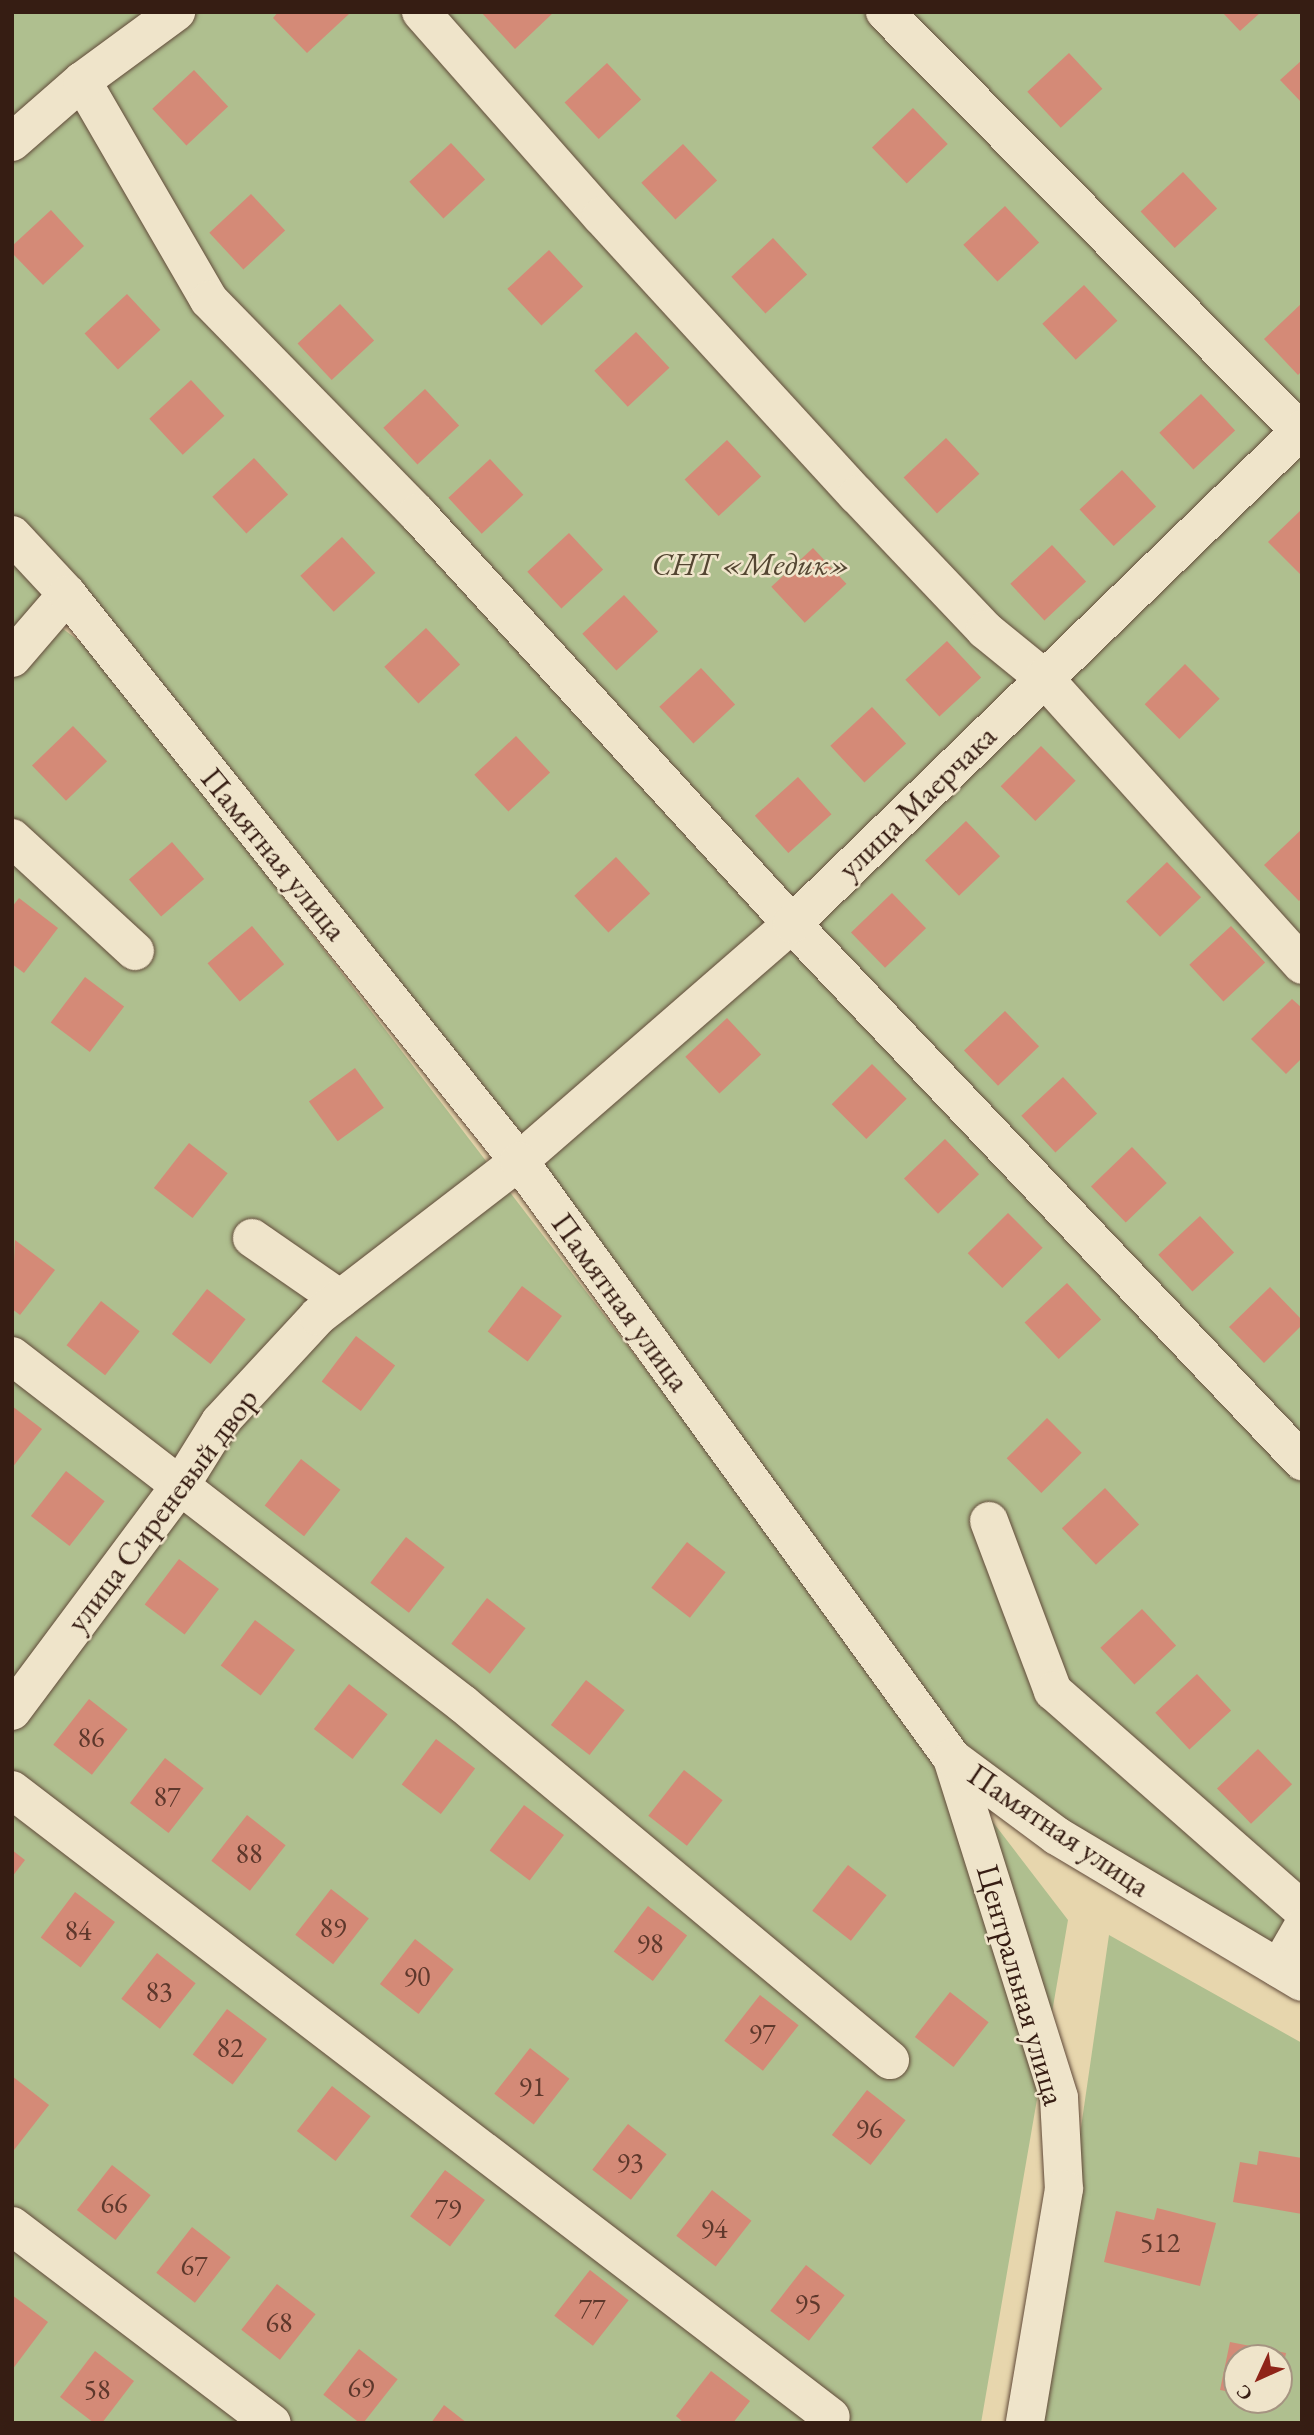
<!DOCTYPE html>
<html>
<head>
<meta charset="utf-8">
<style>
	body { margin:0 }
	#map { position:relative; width:1314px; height:2435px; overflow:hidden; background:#e7d6ad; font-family:"EB Garamond",serif }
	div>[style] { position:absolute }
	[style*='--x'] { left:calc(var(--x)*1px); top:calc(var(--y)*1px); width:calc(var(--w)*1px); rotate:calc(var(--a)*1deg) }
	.green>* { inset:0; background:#afbf8f }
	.building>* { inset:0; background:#d48a77; transform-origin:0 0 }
	.roads { filter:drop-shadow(0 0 2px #624b3a) drop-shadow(0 0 2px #624b3a) }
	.street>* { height:38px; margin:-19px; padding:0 19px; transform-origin:19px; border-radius:19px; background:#efe4ca }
	.secondary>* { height:38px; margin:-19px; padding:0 19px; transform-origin:19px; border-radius:19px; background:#efe4ca }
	span { translate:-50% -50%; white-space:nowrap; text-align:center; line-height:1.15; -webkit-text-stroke:5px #efe4ca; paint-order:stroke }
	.number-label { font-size:28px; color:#5e382c }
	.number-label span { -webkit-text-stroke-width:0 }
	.park-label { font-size:32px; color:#544632; font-style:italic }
	.street-label { font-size:32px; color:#361d13 }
	.frame { position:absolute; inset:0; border:14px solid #361d13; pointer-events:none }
	.north { position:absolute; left:1223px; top:2344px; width:70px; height:70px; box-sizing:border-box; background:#efe4ca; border:2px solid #a59481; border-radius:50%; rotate:225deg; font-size:19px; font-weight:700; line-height:28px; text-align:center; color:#361d13 }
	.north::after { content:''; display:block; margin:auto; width:24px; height:32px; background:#8f2418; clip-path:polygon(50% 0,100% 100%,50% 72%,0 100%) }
</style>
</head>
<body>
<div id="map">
	<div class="green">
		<i style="clip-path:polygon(12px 12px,1302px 12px,1302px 1981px,952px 1758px,12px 525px)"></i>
		<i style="clip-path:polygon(12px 535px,67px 594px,47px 617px,98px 655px,1068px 1920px,981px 2423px,12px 2423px)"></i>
		<i style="clip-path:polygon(evenodd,1109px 1935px,1302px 2043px,1302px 2423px,1038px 2423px,1109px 1935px,1237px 2358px,1279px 2358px,1279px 2400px,1237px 2400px,1237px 2358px)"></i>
	</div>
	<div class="building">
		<i style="clip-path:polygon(278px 12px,347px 12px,349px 14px,307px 53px,273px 18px)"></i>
		<i style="clip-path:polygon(481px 12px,554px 12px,515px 49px)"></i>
		<i style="clip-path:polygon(1222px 12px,1261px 12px,1240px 31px)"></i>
		<i style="left:1069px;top:53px;width:49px;height:57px;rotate:47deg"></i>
		<i style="clip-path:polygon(1302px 60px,1302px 103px,1280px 80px)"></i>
		<i style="left:607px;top:63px;width:50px;height:58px;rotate:47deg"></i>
		<i style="left:194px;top:70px;width:50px;height:57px;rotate:47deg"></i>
		<i style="left:913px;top:108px;width:50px;height:57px;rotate:46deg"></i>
		<i style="left:451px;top:143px;width:50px;height:57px;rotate:47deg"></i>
		<i style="left:683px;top:144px;width:50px;height:57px;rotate:47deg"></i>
		<i style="left:1183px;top:172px;width:50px;height:58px;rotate:47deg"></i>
		<i style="left:251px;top:194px;width:50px;height:57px;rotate:47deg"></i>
		<i style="left:1005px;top:206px;width:50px;height:57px;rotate:47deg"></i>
		<i style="clip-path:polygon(51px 210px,84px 246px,43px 285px,12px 253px,12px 246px)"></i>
		<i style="left:773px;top:238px;width:50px;height:57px;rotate:47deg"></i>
		<i style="left:549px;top:250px;width:50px;height:57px;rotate:47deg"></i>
		<i style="left:1084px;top:285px;width:49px;height:57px;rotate:47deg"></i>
		<i style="left:127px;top:294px;width:49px;height:58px;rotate:47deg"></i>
		<i style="clip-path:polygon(1302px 303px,1302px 371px,1298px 375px,1264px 339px)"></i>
		<i style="left:340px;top:304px;width:50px;height:58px;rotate:47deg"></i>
		<i style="left:636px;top:332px;width:49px;height:57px;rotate:47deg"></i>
		<i style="left:191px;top:380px;width:49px;height:57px;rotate:47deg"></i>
		<i style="left:425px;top:389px;width:50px;height:57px;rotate:47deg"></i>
		<i style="left:1201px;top:394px;width:50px;height:57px;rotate:47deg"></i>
		<i style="left:946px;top:438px;width:49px;height:58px;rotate:47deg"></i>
		<i style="left:727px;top:440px;width:50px;height:58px;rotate:47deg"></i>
		<i style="left:254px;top:458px;width:50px;height:57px;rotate:47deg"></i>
		<i style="left:490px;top:459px;width:49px;height:57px;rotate:47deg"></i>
		<i style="left:1122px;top:470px;width:50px;height:58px;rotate:47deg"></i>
		<i style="clip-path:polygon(1302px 509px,1302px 576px,1268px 542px)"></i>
		<i style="left:569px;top:533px;width:50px;height:57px;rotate:47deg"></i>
		<i style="left:342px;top:537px;width:49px;height:57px;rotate:47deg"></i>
		<i style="left:1052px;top:545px;width:50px;height:57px;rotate:47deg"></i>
		<i style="left:813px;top:548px;width:49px;height:57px;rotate:47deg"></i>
		<i style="left:624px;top:595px;width:50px;height:57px;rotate:47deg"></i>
		<i style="left:426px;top:628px;width:50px;height:57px;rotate:47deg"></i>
		<i style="left:947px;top:641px;width:50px;height:57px;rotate:47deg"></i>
		<i style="left:1185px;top:664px;width:49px;height:57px;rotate:45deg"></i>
		<i style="left:701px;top:668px;width:50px;height:57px;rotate:47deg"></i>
		<i style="left:872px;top:707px;width:50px;height:57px;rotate:47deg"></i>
		<i style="left:73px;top:726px;width:49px;height:57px;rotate:46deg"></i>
		<i style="left:516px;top:736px;width:50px;height:57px;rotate:47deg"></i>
		<i style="left:1041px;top:746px;width:49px;height:57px;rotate:45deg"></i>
		<i style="left:798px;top:777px;width:50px;height:58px;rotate:48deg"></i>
		<i style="left:966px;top:821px;width:49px;height:57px;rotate:46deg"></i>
		<i style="clip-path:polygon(1302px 829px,1302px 898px,1299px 901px,1264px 865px)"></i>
		<i style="left:172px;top:842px;width:49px;height:57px;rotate:49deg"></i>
		<i style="left:616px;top:857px;width:50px;height:57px;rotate:47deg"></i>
		<i style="left:1167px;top:862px;width:49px;height:57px;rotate:46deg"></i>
		<i style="left:892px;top:893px;width:49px;height:57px;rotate:46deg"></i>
		<i style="clip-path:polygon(19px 898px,58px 928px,24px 973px,12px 964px,12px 907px)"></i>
		<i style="left:252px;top:926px;width:50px;height:58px;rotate:50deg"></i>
		<i style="left:1231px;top:926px;width:50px;height:57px;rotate:47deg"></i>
		<i style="left:85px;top:977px;width:49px;height:57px;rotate:37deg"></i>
		<i style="clip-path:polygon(1292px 999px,1302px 1008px,1302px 1058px,1286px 1074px,1251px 1039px)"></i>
		<i style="left:1005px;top:1011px;width:49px;height:57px;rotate:46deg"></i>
		<i style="left:727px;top:1018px;width:50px;height:57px;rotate:47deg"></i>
		<i style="left:872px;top:1064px;width:49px;height:57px;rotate:45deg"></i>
		<i style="left:355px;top:1068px;width:49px;height:57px;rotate:54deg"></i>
		<i style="left:1063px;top:1077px;width:50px;height:57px;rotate:47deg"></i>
		<i style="left:945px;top:1139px;width:49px;height:57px;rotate:46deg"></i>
		<i style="left:189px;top:1143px;width:49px;height:57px;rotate:38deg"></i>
		<i style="left:1132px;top:1147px;width:50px;height:57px;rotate:46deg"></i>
		<i style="left:1008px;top:1213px;width:49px;height:57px;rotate:45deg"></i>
		<i style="left:1200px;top:1216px;width:50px;height:57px;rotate:47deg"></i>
		<i style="clip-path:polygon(15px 1240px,55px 1270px,20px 1315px,12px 1309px)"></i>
		<i style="left:1067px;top:1283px;width:50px;height:58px;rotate:47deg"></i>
		<i style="left:522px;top:1286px;width:50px;height:57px;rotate:37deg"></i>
		<i style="clip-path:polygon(1270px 1287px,1302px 1320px,1302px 1325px,1264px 1363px,1229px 1327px)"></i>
		<i style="left:207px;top:1289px;width:49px;height:57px;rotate:38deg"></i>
		<i style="left:101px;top:1301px;width:49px;height:56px;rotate:38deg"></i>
		<i style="left:356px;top:1336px;width:49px;height:57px;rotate:37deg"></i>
		<i style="clip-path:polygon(12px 1406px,42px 1429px,12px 1468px)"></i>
		<i style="left:1047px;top:1418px;width:49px;height:57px;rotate:45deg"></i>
		<i style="left:301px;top:1459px;width:50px;height:59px;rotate:38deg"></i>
		<i style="left:66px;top:1471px;width:49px;height:57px;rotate:38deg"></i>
		<i style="left:1105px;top:1488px;width:50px;height:59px;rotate:47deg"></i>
		<i style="left:406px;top:1537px;width:49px;height:58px;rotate:38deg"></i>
		<i style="left:687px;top:1542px;width:49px;height:58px;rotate:38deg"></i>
		<i style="left:179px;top:1559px;width:50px;height:57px;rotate:37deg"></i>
		<i style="left:487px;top:1598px;width:49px;height:58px;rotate:38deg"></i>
		<i style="left:1142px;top:1609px;width:50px;height:57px;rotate:47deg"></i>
		<i style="left:255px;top:1620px;width:50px;height:57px;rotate:37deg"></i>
		<i style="left:1197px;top:1674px;width:50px;height:57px;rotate:47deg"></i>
		<i style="left:586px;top:1680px;width:49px;height:57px;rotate:38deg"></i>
		<i style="left:349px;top:1684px;width:49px;height:57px;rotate:38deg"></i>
		<i style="left:89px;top:1699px;width:49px;height:58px;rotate:38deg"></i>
		<i style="left:436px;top:1739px;width:49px;height:57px;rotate:37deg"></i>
		<i style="left:1258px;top:1749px;width:49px;height:57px;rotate:46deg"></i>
		<i style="left:165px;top:1758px;width:49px;height:57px;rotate:38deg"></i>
		<i style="left:684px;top:1770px;width:49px;height:58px;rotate:38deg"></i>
		<i style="left:524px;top:1805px;width:50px;height:57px;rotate:37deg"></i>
		<i style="left:247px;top:1815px;width:49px;height:58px;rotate:38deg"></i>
		<i style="clip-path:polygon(12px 1850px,25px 1860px,12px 1877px)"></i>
		<i style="left:848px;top:1865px;width:49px;height:58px;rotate:38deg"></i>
		<i style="left:331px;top:1889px;width:48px;height:58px;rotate:38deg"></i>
		<i style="left:75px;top:1892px;width:50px;height:57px;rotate:37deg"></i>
		<i style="left:648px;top:1906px;width:49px;height:57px;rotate:37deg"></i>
		<i style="left:415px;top:1939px;width:49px;height:57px;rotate:38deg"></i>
		<i style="left:157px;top:1953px;width:49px;height:58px;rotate:38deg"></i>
		<i style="left:950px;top:1992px;width:49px;height:57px;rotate:38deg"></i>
		<i style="left:760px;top:1995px;width:49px;height:58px;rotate:38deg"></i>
		<i style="left:227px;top:2009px;width:50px;height:57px;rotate:37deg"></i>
		<i style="left:530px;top:2048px;width:50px;height:58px;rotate:38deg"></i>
		<i style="clip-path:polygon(12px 2076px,49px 2105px,14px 2150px,12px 2149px)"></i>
		<i style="left:332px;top:2086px;width:49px;height:57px;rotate:38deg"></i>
		<i style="left:867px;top:2090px;width:49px;height:57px;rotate:38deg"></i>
		<i style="left:628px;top:2124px;width:49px;height:58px;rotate:38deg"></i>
		<i style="clip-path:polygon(1259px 2151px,1302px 2158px,1302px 2214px,1233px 2202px,1240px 2162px,1257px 2165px)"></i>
		<i style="left:112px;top:2165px;width:49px;height:57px;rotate:38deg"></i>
		<i style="left:445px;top:2170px;width:50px;height:58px;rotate:37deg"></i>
		<i style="left:712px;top:2190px;width:50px;height:58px;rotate:38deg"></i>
		<i style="clip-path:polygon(1157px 2208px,1216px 2223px,1200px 2286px,1104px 2262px,1116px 2211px,1154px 2220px)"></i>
		<i style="left:192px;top:2227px;width:49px;height:58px;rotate:38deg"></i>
		<i style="left:806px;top:2265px;width:49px;height:58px;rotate:38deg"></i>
		<i style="left:590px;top:2270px;width:49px;height:58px;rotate:38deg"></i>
		<i style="left:277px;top:2284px;width:49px;height:58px;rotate:38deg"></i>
		<i style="clip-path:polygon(12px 2295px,48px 2322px,12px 2370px)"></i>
		<i style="clip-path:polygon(1230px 2342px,1286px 2353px,1280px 2382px,1279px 2358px,1237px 2358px,1237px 2393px,1220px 2390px)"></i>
		<i style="left:359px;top:2349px;width:49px;height:58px;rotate:38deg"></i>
		<i style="clip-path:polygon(95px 2351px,134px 2381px,102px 2423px,94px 2423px,60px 2397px)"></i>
		<i style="clip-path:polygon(711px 2371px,750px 2401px,733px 2423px,684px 2423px,676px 2416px)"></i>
		<i style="clip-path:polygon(444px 2405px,467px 2423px,431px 2423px)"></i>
	</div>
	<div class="roads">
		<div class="street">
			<i style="--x:421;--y:12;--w:272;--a:48.6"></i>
			<i style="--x:601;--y:216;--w:379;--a:47.5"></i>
			<i style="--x:857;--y:495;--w:186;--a:46.5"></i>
			<i style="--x:985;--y:630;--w:76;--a:39.1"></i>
			<i style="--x:1044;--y:678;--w:386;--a:48"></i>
			<i style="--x:885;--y:12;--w:593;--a:45.27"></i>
			<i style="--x:82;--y:81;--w:253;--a:59.9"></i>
			<i style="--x:209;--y:300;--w:298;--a:45.7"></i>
			<i style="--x:417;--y:513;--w:556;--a:47.62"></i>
			<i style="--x:792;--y:924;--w:741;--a:46.48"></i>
			<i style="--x:12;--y:142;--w:93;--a:-41.1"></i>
			<i style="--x:82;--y:81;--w:117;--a:-36.3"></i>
			<i style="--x:12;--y:658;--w:84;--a:-49.3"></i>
			<i style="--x:12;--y:838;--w:167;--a:42.6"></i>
			<i style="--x:252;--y:1238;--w:107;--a:34.7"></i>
			<i style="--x:12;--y:1356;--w:570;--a:37.65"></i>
			<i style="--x:463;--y:1704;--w:556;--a:39.82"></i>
			<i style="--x:989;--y:1521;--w:182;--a:69.4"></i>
			<i style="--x:1053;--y:1691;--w:332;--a:41.3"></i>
			<i style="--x:12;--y:1711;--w:284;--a:-53.3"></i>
			<i style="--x:182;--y:1483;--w:72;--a:-58.1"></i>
			<i style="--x:220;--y:1422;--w:144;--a:-47.2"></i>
			<i style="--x:318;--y:1316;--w:254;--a:-37.6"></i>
			<i style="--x:519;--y:1161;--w:362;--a:-41"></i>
			<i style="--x:792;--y:924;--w:711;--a:-44.14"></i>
			<i style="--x:952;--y:1758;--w:356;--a:72.5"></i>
			<i style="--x:1059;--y:2098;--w:91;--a:86.9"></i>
			<i style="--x:1064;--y:2189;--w:237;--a:99.5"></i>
			<i style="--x:12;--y:1790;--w:1031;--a:37.44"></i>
			<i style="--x:1279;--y:1968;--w:46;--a:-60.1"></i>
			<i style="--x:12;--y:2226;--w:326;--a:37.2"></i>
		</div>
		<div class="secondary">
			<i style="--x:12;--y:535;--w:81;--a:47"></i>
			<i style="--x:67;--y:594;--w:725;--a:51.44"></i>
			<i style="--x:519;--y:1161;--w:737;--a:54.05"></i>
			<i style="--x:952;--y:1758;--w:131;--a:36.6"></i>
			<i style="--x:1057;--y:1836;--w:285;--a:30.8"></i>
		</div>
	</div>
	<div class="number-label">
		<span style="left:91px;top:1737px">86</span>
		<span style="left:167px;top:1796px">87</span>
		<span style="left:249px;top:1853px">88</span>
		<span style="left:333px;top:1927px">89</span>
		<span style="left:78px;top:1930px">84</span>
		<span style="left:650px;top:1943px">98</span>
		<span style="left:417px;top:1976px">90</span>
		<span style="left:159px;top:1991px">83</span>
		<span style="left:762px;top:2033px">97</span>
		<span style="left:230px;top:2047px">82</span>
		<span style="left:532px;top:2086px">91</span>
		<span style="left:869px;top:2128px">96</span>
		<span style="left:630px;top:2162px">93</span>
		<span style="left:114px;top:2203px">66</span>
		<span style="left:448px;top:2208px">79</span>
		<span style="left:714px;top:2228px">94</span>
		<span style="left:1160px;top:2242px">512</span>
		<span style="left:194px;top:2265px">67</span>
		<span style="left:808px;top:2303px">95</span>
		<span style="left:592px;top:2308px">77</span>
		<span style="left:279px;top:2322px">68</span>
		<span style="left:361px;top:2387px">69</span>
		<span style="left:97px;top:2389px">58</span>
	</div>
	<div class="park-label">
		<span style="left:751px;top:564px">СНТ «Медик»</span>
	</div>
	<div class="street-label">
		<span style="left:917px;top:802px;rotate:-44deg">улица Маерчака</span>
		<span style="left:274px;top:854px;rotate:51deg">Памятная улица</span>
		<span style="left:621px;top:1302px;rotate:54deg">Памятная улица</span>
		<span style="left:162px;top:1510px;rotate:-53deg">улица Сиреневый двор</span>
		<span style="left:1059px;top:1830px;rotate:34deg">Памятная улица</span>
		<span style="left:1021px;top:1985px;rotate:74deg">Центральная улица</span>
	</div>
	<div class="frame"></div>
	<div class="north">С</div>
</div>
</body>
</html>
